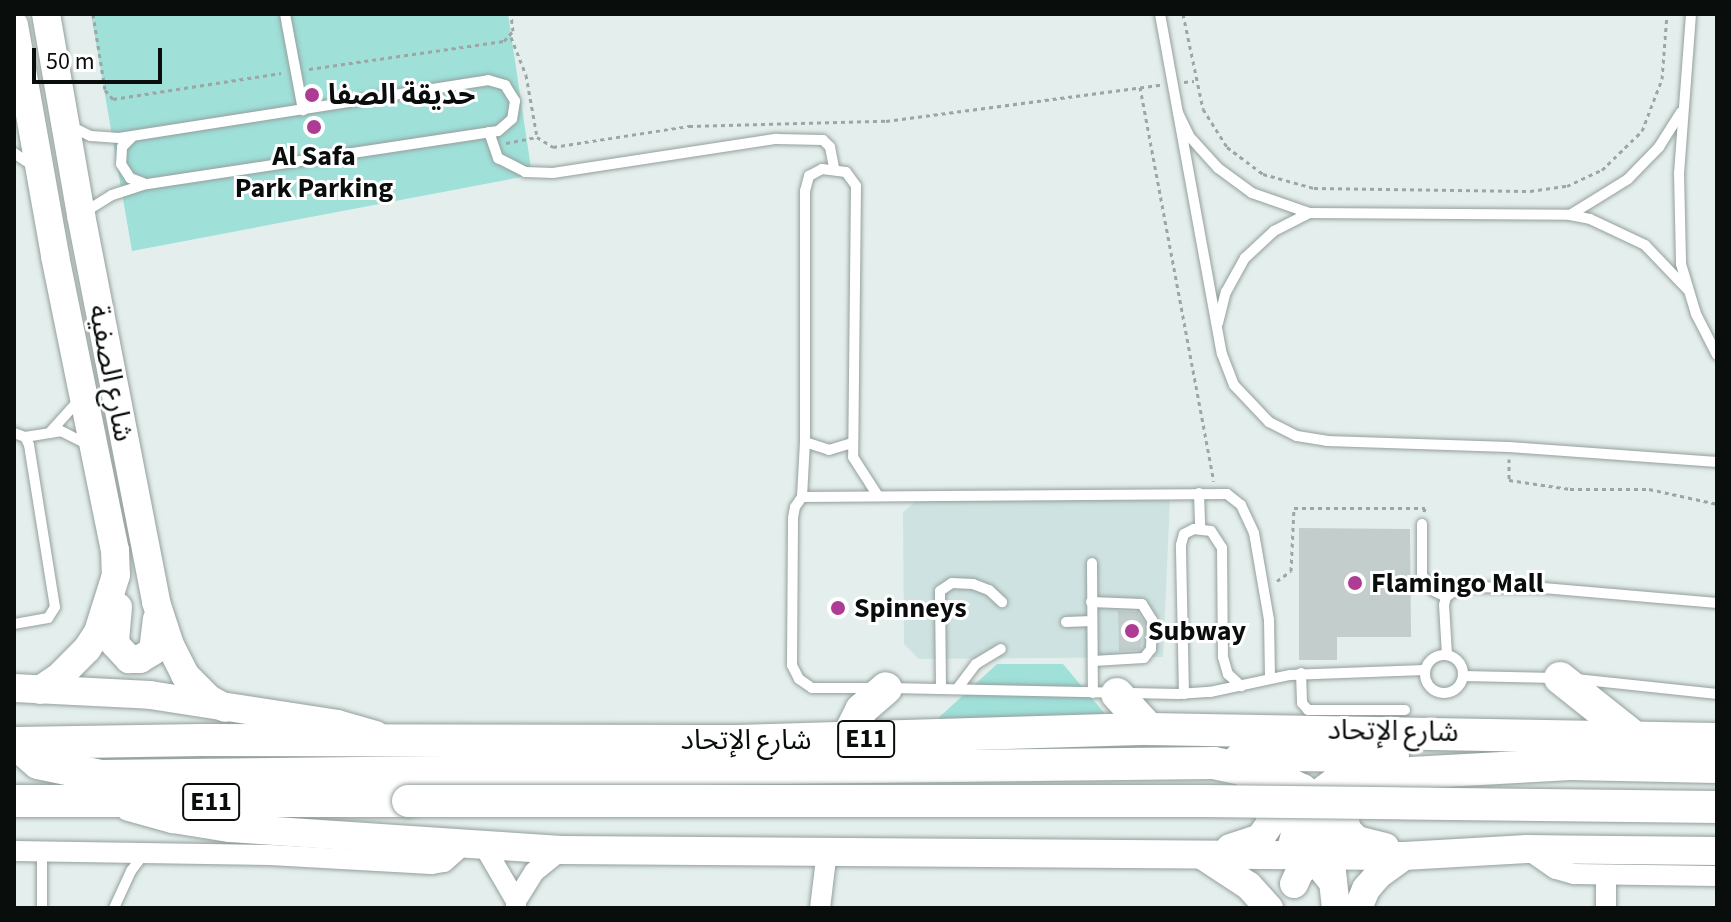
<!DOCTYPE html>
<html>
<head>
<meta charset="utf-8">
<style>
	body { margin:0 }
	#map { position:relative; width:1731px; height:922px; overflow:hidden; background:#e4efed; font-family:"Source Sans 3","Noto Sans Arabic",sans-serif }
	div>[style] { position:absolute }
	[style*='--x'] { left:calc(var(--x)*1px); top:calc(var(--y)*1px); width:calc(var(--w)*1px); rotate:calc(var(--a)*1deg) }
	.built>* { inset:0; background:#cee3e1 }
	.green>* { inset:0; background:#9fe0d9 }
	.building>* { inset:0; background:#c2cdcc }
	.path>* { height:3px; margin-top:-1.5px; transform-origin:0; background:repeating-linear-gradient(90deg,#9da6a4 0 4px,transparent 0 8px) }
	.roads { filter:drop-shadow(0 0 2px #949f9d) drop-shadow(0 0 2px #949f9d) }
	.service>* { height:10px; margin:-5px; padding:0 5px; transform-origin:5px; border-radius:5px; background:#fff }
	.service>.ring { margin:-5px; padding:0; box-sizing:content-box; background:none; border:10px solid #fff; border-radius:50% }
	.minor>* { height:20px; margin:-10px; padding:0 10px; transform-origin:10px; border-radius:10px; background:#fff }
	.secondary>* { height:28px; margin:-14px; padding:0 14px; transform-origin:14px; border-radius:14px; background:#fff }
	.trunk>* { height:32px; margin:-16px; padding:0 16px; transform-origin:16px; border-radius:16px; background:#fff }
	.bridges { filter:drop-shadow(0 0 2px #949f9d) drop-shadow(0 0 2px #949f9d) }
	.trunk-bridge>* { height:32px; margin:-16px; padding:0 16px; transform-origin:16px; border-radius:16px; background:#fff }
	.dots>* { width:22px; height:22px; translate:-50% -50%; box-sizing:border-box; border:4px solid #fff; border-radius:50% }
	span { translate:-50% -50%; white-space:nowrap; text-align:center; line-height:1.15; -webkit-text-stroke:6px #fff; paint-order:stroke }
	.shield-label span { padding:2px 6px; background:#fff; border:2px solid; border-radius:6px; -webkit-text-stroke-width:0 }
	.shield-label { font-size:26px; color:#090d0c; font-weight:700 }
	.poi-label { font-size:28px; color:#090d0c; font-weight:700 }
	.left { translate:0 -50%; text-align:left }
	.street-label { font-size:28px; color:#090d0c }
	.frame { position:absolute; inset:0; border:16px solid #090d0c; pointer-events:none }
	.scale { position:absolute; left:32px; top:48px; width:130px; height:36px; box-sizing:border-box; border:4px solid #090d0c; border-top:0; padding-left:10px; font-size:24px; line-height:28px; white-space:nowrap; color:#090d0c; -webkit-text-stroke:6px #fff; paint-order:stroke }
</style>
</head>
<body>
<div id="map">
	<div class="built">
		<i style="clip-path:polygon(1170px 500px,1163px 657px,919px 659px,904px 644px,903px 512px,916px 501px)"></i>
	</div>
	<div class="green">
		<i style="clip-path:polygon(91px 14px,508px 14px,532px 175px,132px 251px)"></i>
		<i style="clip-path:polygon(997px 664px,1063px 664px,1111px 721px,934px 722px)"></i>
	</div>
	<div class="building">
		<i style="clip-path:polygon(1299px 528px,1410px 529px,1411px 637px,1337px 637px,1337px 660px,1299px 660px)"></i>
		<i style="clip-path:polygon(1118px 611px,1137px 612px,1144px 622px,1140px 650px,1119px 651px)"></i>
	</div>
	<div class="path">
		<i style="--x:93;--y:14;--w:77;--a:81"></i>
		<i style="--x:105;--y:90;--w:12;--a:48"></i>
		<i style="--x:113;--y:99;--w:170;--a:-8.8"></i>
		<i style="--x:1183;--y:14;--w:97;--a:78.1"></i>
		<i style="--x:1203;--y:109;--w:45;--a:57.7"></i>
		<i style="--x:1227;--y:147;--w:45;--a:36.9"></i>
		<i style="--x:1263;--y:174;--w:53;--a:15.4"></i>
		<i style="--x:1314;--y:188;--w:216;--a:0.8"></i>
		<i style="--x:1530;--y:191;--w:37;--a:-8"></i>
		<i style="--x:1567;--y:186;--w:38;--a:-25"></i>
		<i style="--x:1602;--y:170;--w:56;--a:-44.3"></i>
		<i style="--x:1642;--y:131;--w:56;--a:-69"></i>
		<i style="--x:1662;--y:79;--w:65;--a:-85.6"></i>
		<i style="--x:511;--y:37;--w:41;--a:68.5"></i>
		<i style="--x:526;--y:75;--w:63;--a:79.9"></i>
		<i style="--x:537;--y:137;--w:19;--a:32"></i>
		<i style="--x:553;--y:147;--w:138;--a:-8.8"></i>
		<i style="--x:689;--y:126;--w:197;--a:-1.5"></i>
		<i style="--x:886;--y:121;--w:277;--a:-7.5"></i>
		<i style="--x:309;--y:69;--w:197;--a:-8.2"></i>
		<i style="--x:504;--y:41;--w:13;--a:-48"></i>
		<i style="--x:513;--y:31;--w:17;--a:-97"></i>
		<i style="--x:1184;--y:82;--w:10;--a:-6"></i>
		<i style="--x:1140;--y:87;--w:401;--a:79.4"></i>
		<i style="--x:506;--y:143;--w:32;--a:-11"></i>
		<i style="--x:1509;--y:459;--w:21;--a:90"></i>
		<i style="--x:1509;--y:480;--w:62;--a:8.4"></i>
		<i style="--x:1570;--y:489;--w:79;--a:0"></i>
		<i style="--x:1649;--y:489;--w:70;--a:12.4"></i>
		<i style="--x:1277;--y:581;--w:17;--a:-36"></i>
		<i style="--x:1291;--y:571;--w:63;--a:-87.3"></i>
		<i style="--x:1294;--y:508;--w:131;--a:0"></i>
		<i style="--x:1425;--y:508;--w:4;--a:104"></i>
	</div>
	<div class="roads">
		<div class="service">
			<i style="--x:285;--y:14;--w:98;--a:79.4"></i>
			<i style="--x:1160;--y:14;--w:101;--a:79.7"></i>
			<i style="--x:1178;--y:113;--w:25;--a:64"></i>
			<i style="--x:1189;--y:136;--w:43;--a:47.8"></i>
			<i style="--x:1218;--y:168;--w:42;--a:36.3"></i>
			<i style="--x:1252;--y:193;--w:60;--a:19.3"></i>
			<i style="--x:1309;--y:213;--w:261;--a:0.4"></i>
			<i style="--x:1570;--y:215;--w:20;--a:11"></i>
			<i style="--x:1590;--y:219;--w:61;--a:25.3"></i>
			<i style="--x:1645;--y:245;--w:61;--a:46.3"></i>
			<i style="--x:1691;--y:14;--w:159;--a:94.3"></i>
			<i style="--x:1679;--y:173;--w:91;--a:88.7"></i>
			<i style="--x:1681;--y:264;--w:52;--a:73.3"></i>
			<i style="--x:1696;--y:314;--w:46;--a:62.9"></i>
			<i style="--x:1178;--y:113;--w:245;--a:79.7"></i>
			<i style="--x:1222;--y:354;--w:33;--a:69"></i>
			<i style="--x:1234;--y:385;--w:51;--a:46.6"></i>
			<i style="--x:1269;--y:422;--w:31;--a:27"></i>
			<i style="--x:1297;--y:436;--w:30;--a:9"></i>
			<i style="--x:1327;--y:441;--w:182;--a:1.9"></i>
			<i style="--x:1509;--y:447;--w:209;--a:4.1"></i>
			<i style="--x:68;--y:125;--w:25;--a:26"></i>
			<i style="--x:91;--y:136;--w:28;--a:4"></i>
			<i style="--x:119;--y:138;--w:374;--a:-8.9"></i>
			<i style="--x:488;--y:80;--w:18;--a:16"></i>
			<i style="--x:505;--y:85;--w:19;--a:58"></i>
			<i style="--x:515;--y:101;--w:18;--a:99"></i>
			<i style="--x:512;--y:119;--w:18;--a:139"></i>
			<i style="--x:498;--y:131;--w:356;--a:171.4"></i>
			<i style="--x:146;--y:184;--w:36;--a:162"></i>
			<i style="--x:112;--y:195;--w:36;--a:148"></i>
			<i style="--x:489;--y:132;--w:28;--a:71"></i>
			<i style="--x:498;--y:158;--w:30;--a:27"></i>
			<i style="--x:525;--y:172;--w:28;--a:2"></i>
			<i style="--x:553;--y:173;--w:226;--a:-8.7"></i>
			<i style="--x:776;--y:139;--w:47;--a:1.2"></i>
			<i style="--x:823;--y:140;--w:10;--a:45"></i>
			<i style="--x:830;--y:147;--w:21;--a:79"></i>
			<i style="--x:132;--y:137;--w:14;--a:135"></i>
			<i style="--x:122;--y:147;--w:17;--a:93"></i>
			<i style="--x:121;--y:164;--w:17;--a:57"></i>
			<i style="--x:130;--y:178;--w:14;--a:21"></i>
			<i style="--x:14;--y:153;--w:22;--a:34"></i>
			<i style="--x:1570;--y:215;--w:68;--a:-31.8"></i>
			<i style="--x:1628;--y:179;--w:45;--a:-45.9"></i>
			<i style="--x:1659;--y:147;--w:41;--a:-57.8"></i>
			<i style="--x:1218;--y:323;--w:32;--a:-76"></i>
			<i style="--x:1226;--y:292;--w:39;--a:-61"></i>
			<i style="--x:1245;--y:258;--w:40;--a:-43"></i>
			<i style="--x:1274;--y:231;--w:39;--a:-27"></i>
			<i style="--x:51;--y:431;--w:42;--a:-47.9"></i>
			<i style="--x:14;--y:433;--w:12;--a:20"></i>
			<i style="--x:25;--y:437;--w:9;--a:63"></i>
			<i style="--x:29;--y:445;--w:164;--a:80.9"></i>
			<i style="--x:55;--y:607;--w:13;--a:122"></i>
			<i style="--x:48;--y:618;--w:35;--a:170"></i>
			<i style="--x:25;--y:437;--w:36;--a:-9"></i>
			<i style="--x:61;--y:431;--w:29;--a:27"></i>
			<i style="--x:805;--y:442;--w:25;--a:18"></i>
			<i style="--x:829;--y:450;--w:24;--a:-17"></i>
			<i style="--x:1199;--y:493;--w:36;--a:88"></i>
			<i style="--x:802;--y:497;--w:425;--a:-0.4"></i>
			<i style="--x:1227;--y:494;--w:18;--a:38"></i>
			<i style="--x:1241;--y:505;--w:31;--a:65"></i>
			<i style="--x:1254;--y:533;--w:88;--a:80.2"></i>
			<i style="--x:1269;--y:620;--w:58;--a:89"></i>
			<i style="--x:1422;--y:524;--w:51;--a:90"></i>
			<i style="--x:1422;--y:575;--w:20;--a:53"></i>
			<i style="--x:1434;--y:591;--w:13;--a:27"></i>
			<i style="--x:1092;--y:563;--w:130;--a:89.6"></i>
			<i style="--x:1091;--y:602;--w:51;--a:2.2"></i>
			<i style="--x:1142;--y:604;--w:19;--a:58"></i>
			<i style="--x:1152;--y:620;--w:29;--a:92"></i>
			<i style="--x:1151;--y:649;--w:11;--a:128"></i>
			<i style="--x:1144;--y:658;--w:51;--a:176.6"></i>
			<i style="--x:1066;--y:622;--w:26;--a:-2"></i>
			<i class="ring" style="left:1425px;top:655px;width:28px;height:28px"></i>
			<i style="--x:1447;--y:655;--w:50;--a:-93.4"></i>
			<i style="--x:1444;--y:605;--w:8;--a:-76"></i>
			<i style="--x:1446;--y:597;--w:17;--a:-36"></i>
			<i style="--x:1460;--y:587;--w:83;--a:0.7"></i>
			<i style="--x:1543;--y:588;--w:175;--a:4.9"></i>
			<i style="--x:1301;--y:673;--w:30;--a:88"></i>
			<i style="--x:1302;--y:703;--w:9;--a:49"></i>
			<i style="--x:1308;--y:710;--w:97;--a:0"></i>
			<i style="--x:1463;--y:676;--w:93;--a:1.2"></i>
			<i style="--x:1576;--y:679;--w:142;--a:6.1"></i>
			<i style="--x:874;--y:688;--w:62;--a:180"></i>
			<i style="--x:812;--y:688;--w:16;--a:-145"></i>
			<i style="--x:799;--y:679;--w:16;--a:-117"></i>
			<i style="--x:792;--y:665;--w:147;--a:-89.6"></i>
			<i style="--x:793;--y:518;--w:11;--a:-80"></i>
			<i style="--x:795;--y:507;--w:12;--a:-55"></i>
			<i style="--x:802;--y:497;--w:55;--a:-86.9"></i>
			<i style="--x:805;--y:442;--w:251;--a:-90"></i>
			<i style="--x:805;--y:191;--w:16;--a:-75"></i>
			<i style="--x:809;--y:176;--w:15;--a:-28"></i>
			<i style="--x:822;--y:169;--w:24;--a:7"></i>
			<i style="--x:846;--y:172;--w:17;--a:54"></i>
			<i style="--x:856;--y:186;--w:271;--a:90.6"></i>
			<i style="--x:853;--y:457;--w:46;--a:57.3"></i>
			<i style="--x:890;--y:688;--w:288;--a:1.2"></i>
			<i style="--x:1178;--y:694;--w:32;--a:-4"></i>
			<i style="--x:1210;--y:692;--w:82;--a:-12"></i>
			<i style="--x:1290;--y:675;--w:135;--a:-2.1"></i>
			<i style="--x:941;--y:688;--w:97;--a:-90.6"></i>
			<i style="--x:940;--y:591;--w:14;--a:-34"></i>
			<i style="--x:952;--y:583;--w:21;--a:3"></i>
			<i style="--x:973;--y:584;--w:17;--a:21"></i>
			<i style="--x:989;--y:590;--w:18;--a:43"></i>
			<i style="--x:957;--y:689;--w:31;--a:-53"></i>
			<i style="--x:976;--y:664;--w:29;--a:-31"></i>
			<i style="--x:1184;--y:694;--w:149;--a:-91.2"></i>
			<i style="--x:1181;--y:545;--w:11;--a:-75"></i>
			<i style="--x:1184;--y:534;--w:11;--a:-27"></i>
			<i style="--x:1194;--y:529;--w:17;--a:7"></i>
			<i style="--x:1211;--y:531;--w:20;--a:57"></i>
			<i style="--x:1222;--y:548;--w:109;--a:89.5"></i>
			<i style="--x:1223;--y:657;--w:18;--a:74"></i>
			<i style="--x:1228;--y:674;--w:18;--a:43"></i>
			<i style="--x:42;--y:908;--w:56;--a:-90"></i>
			<i style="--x:114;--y:908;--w:41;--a:-65.3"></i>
			<i style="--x:131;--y:871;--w:21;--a:-53"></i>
		</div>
		<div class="minor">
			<i style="--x:484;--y:846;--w:64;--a:59.8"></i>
			<i style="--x:1527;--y:849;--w:35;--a:35"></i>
			<i style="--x:1556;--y:869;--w:19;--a:16"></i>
			<i style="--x:1574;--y:874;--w:143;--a:0.8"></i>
			<i style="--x:14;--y:851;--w:256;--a:0.9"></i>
			<i style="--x:270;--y:855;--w:161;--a:3.2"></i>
			<i style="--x:431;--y:864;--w:13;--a:-9"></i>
			<i style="--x:444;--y:862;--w:25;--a:-42"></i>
			<i style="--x:516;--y:908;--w:7;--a:-90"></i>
			<i style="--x:516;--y:901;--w:34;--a:-58"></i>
			<i style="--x:534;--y:872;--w:35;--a:-39"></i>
			<i style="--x:820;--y:908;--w:57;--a:-83"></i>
			<i style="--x:1606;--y:908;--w:32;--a:-90"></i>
		</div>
		<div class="secondary">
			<i style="--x:46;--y:14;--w:204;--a:80.1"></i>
			<i style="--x:81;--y:215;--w:394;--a:79"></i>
			<i style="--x:156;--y:602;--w:45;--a:72"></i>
			<i style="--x:170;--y:645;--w:34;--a:63"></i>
			<i style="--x:185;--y:675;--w:34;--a:45"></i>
			<i style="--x:209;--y:699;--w:18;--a:29"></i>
			<i style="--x:14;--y:25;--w:235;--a:79.9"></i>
			<i style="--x:55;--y:256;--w:300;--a:78.5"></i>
			<i style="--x:115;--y:550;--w:25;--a:88"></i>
			<i style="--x:116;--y:575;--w:60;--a:107.5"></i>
			<i style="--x:98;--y:632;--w:20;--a:123"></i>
			<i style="--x:87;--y:649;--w:40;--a:135"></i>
			<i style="--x:59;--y:677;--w:23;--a:146"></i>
			<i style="--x:118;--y:607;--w:37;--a:95"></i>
			<i style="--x:115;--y:644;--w:21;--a:47"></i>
			<i style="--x:129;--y:659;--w:11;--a:0"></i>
			<i style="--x:140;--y:659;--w:15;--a:-32"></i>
			<i style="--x:153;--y:651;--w:32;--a:-83"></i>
			<i style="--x:14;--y:688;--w:136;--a:2.9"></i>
			<i style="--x:150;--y:695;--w:189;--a:8.8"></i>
			<i style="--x:337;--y:724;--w:40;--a:16"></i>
			<i style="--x:1359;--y:789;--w:19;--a:133"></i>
			<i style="--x:1346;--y:803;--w:13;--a:99"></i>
			<i style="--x:1344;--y:816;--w:14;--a:78"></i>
			<i style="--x:1347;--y:830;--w:14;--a:45"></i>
			<i style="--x:1357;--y:840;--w:29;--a:14"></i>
			<i style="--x:129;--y:807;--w:46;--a:15.3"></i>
			<i style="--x:173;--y:819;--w:58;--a:9"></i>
			<i style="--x:230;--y:828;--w:332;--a:3.8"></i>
			<i style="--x:561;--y:850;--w:843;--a:0.41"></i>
			<i style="--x:1404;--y:856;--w:123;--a:-3.3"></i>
			<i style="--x:1527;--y:849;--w:190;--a:0.6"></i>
			<i style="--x:1230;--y:848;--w:32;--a:-18"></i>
			<i style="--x:1260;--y:838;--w:21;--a:-55"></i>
			<i style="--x:1272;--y:821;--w:25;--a:-111"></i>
			<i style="--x:1263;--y:798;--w:16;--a:-142"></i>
			<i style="--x:1202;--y:855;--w:56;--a:33.4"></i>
			<i style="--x:1249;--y:886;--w:30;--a:48"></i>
			<i style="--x:1331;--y:863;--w:45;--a:83.7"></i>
			<i style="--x:1294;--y:884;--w:14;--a:-65"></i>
			<i style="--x:1300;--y:871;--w:14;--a:-34"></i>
			<i style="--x:1312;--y:863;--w:7;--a:16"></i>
			<i style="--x:1319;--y:865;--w:22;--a:51"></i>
			<i style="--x:1358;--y:908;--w:21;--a:-67"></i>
			<i style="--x:1366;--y:889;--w:18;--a:-49"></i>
			<i style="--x:1378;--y:875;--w:32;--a:-36"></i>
		</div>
		<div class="trunk">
			<i style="--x:1560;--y:678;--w:93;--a:38.5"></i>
			<i style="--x:1117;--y:694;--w:47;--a:47.6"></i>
			<i style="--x:846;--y:740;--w:34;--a:-63"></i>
			<i style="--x:861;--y:710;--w:33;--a:-41"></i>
			<i style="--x:14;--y:743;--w:187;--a:-0.9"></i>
			<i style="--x:201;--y:740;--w:536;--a:0.11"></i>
			<i style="--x:737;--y:741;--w:412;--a:-1.7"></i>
			<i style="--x:1149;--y:729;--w:568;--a:1.01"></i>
			<i style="--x:15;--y:743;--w:30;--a:41"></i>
			<i style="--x:38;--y:763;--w:64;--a:11.7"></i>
			<i style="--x:101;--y:776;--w:1113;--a:-0.67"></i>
			<i style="--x:1214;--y:763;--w:60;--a:12.4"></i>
			<i style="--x:1273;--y:776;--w:32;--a:26"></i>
			<i style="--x:1302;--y:790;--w:39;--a:55"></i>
			<i style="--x:1324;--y:822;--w:33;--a:79"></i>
			<i style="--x:1240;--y:759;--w:40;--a:-5.7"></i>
			<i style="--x:1280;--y:755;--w:113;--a:0.5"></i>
			<i style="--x:14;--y:801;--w:394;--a:0"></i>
			<i style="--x:1292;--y:854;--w:34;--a:-76"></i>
			<i style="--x:1300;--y:821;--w:23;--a:-59"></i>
			<i style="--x:1312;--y:801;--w:34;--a:-37"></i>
			<i style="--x:1339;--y:781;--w:19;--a:-16"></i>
			<i style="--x:1357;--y:776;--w:213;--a:-3.2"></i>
			<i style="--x:1570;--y:764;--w:147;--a:1.2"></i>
		</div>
	</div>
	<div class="bridges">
		<div class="trunk-bridge">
			<i style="--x:408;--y:801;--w:795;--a:0"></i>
			<i style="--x:1203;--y:801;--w:514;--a:0.67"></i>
		</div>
	</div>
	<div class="dots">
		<i style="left:312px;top:95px;background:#ae3b94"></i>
		<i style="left:314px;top:127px;background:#ae3b94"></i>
		<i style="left:1355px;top:583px;background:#ae3b94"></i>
		<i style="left:838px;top:608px;background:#ae3b94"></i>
		<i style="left:1132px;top:631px;background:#ae3b94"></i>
	</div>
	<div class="shield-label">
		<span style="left:866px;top:739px">E11</span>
		<span style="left:211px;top:802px">E11</span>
	</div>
	<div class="poi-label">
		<span class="left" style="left:328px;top:95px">حديقة الصفا</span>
		<span style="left:314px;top:172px">Al Safa<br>Park Parking</span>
		<span class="left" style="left:1371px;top:583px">Flamingo Mall</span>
		<span class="left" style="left:854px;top:608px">Spinneys</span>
		<span class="left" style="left:1148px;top:631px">Subway</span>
	</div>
	<div class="street-label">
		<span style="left:111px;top:373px;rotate:79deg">شارع الصفية</span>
		<span style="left:1393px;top:731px;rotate:1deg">شارع الإتحاد</span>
		<span style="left:746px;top:740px">شارع الإتحاد</span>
	</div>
	<div class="frame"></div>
	<div class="scale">50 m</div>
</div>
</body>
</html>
